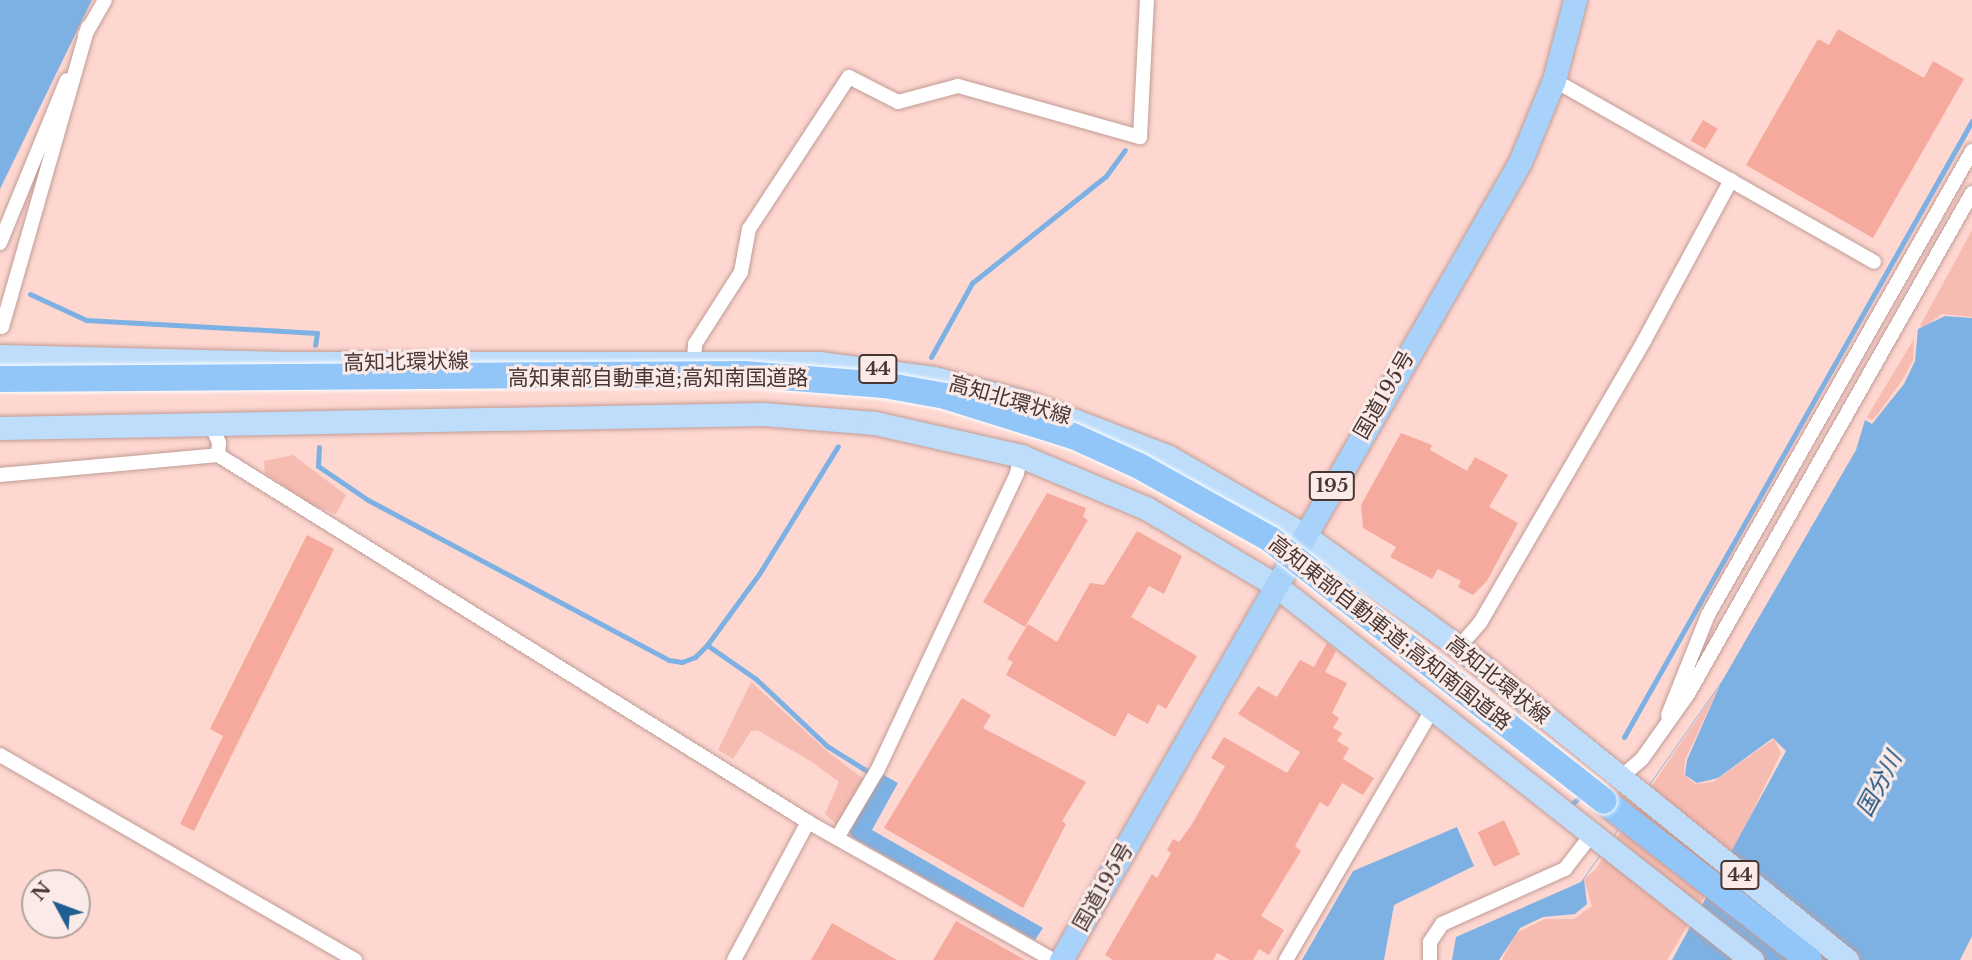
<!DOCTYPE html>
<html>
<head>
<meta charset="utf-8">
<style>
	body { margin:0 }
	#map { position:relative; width:1972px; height:960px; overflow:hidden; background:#fed7d0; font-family:"Libre Baskerville","Noto Sans JP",serif }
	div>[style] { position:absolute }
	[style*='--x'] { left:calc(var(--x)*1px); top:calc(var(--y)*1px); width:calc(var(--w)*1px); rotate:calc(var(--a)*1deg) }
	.green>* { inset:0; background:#f6bcb1 }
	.water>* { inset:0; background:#7eb1e3 }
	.stream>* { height:5px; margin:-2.5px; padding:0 2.5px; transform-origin:2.5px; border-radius:2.5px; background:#7eb1e3 }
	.building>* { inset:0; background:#f5aa9d; transform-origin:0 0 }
	.roads { filter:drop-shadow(0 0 2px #c19c96) drop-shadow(0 0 2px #c19c96) }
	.minor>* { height:14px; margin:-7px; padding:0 7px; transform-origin:7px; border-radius:7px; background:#fff }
	.primary>* { height:23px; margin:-11.5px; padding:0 11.5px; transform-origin:11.5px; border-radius:11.5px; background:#beddfb }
	.trunk>* { height:23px; margin:-11.5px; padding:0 11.5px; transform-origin:11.5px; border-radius:11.5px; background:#a8d2fa }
	.motorway>* { height:26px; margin:-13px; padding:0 13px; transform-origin:13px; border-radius:13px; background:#92c6f9 }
	.bridges { filter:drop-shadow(0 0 2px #fff) drop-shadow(0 0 2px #fff) }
	.motorway-bridge>* { height:26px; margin:-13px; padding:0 13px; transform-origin:13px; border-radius:13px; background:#92c6f9 }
	span { translate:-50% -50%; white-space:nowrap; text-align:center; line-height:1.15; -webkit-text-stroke:6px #fbebe8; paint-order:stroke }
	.shield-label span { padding:2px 5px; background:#fbebe8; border:2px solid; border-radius:5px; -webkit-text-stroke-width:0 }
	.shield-label { font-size:19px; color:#463734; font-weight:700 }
	.street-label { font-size:21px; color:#463734 }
	.water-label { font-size:23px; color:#1b5180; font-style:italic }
	.north { position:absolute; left:21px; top:869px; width:70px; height:70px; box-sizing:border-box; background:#fbebe8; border:2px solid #b3a3a0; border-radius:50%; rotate:311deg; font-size:19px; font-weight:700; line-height:28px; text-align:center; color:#463734 }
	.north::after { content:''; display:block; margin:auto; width:24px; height:32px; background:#1f5d93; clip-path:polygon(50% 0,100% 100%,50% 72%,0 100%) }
</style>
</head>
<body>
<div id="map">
	<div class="green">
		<i style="clip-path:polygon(1972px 230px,1972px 317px,1941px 314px,1924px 328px,1920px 326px)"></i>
		<i style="clip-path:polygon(1914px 339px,1913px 360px,1903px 379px,1877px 415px,1872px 420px,1867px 417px)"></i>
		<i style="clip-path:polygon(293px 455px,346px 495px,336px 514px,312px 505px,265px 473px,264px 461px)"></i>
		<i style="clip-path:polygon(751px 682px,828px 752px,865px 780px,837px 825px,825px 814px,839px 782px,812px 762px,757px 730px,751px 731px,733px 759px,718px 750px)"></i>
		<i style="clip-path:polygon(1720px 685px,1685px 760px,1684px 775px,1695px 784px,1713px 782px,1774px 739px,1781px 753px,1741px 835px,1667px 960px,1502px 960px,1516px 933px,1545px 919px,1574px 919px,1592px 906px,1584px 879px,1595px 870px)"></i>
	</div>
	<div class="water">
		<i style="clip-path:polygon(0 0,92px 0,0 189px)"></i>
		<i style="clip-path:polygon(1945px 316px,1972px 318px,1972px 936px,1960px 960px,1672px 960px,1786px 751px,1773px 738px,1718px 778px,1697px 783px,1685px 775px,1687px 760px,1720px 685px,1584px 879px,1587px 904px,1575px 914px,1543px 917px,1520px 928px,1499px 960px,1452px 960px,1456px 937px,1581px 882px,1722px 681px,1856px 450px,1865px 420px,1872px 424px,1904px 384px,1915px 361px,1918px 329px)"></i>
		<i style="clip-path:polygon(882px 774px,898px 783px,872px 830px,1043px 928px,1035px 940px,852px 837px,848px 829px)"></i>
		<i style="clip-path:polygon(1457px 827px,1474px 866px,1394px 905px,1384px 960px,1302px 960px,1353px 871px)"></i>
	</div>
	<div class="stream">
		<i style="--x:30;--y:294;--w:62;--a:24.9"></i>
		<i style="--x:86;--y:320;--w:231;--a:3.2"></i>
		<i style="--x:317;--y:333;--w:12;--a:99"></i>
		<i style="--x:931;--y:357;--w:85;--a:-61"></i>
		<i style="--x:972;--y:283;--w:171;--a:-38.6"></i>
		<i style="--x:1106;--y:176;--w:32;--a:-54"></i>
		<i style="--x:319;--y:447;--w:19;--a:93"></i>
		<i style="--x:318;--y:466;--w:60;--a:34.2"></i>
		<i style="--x:368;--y:500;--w:341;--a:28"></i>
		<i style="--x:669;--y:660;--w:13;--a:9"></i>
		<i style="--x:682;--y:662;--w:14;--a:-21"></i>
		<i style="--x:695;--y:657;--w:17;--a:-45"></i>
		<i style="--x:707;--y:645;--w:60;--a:34.8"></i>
		<i style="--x:756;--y:679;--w:98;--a:43.3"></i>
		<i style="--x:827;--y:746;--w:53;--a:31.9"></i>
		<i style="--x:707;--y:645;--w:88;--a:-53.8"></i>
		<i style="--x:759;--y:574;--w:150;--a:-58.3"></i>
		<i style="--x:1624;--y:737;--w:708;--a:-60.54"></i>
		<i style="--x:1572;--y:804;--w:15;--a:-42"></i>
	</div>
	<div class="building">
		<i style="clip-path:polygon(1838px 29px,1924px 78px,1933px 61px,1964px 79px,1873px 238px,1746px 165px,1818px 39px,1829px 45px)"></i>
		<i style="left:1703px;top:120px;width:17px;height:24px;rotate:31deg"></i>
		<i style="clip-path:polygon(1401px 433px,1432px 445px,1430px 450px,1467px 471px,1475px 457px,1508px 475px,1489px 507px,1518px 523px,1487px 581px,1473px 595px,1458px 587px,1461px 581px,1438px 569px,1432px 579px,1390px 557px,1396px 547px,1363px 528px,1361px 505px)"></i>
		<i style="clip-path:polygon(1047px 493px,1086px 508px,1083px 517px,1088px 520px,1025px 627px,983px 602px)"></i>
		<i style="clip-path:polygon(1137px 531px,1182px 556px,1164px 594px,1149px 586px,1131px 617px,1197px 656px,1166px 709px,1158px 704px,1148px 724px,1128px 713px,1115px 737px,1006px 675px,1013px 662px,1007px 659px,1028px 624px,1057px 642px,1090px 583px,1104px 585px)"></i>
		<i style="clip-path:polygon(307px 535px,334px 549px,194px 831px,180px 824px,223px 736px,210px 729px)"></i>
		<i style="clip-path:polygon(1327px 643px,1336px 651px,1325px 672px,1347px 683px,1332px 713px,1339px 718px,1333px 728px,1342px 733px,1337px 741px,1349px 748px,1343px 759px,1374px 778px,1363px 795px,1342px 783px,1328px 807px,1320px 802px,1295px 846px,1301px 851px,1261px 916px,1284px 930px,1269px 955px,1259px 949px,1253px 960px,1230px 960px,1217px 953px,1213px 960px,1113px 960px,1105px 955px,1152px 874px,1157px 878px,1171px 853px,1167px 850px,1173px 839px,1179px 842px,1192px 824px,1225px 766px,1211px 758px,1224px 737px,1287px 773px,1300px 752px,1238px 714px,1258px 686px,1277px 697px,1300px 660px,1314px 667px)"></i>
		<i style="clip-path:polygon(962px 698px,991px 715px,983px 728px,1086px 782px,1062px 821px,1066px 824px,1023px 908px,884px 828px)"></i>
		<i style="left:1504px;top:820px;width:38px;height:29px;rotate:65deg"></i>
		<i style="clip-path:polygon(956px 921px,1025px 960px,933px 960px)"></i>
		<i style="clip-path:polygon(832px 923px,897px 960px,811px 960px)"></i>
	</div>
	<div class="roads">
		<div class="minor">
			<i style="--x:85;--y:35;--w:40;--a:-60.3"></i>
			<i style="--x:1554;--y:80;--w:368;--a:29.6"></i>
			<i style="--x:0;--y:243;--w:176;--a:-67.7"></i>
			<i style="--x:2;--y:327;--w:312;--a:-74"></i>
			<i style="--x:694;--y:360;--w:16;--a:-86"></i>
			<i style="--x:695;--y:344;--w:85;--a:-57.4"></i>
			<i style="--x:741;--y:272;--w:44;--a:-79.5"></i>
			<i style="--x:749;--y:229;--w:182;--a:-56.7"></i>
			<i style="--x:849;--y:77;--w:55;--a:27"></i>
			<i style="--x:898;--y:102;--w:62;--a:-14.9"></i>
			<i style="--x:958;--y:86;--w:189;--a:15.7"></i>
			<i style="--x:1140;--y:137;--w:137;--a:-87.1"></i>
			<i style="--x:211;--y:424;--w:21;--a:67"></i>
			<i style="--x:219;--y:443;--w:12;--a:95"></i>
			<i style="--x:0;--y:475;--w:219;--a:-5.2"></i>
			<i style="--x:218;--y:455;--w:695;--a:31.88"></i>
			<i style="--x:808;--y:822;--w:281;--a:29.4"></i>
			<i style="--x:1459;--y:647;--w:32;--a:-49"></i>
			<i style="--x:1480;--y:623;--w:326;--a:-59.8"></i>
			<i style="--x:1644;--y:341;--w:183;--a:-61.6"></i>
			<i style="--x:1668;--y:715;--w:108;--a:-68.2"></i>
			<i style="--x:1708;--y:615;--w:534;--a:-60.36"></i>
			<i style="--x:0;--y:755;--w:410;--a:30"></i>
			<i style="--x:1619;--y:779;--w:30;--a:-41"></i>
			<i style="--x:1642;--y:759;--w:80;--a:-54.7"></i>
			<i style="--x:1688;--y:694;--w:576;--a:-60.45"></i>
			<i style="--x:837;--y:838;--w:80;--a:-59.3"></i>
			<i style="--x:878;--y:769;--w:327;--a:-64.8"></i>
			<i style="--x:1017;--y:473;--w:17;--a:-77"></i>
			<i style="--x:734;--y:960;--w:157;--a:-61.8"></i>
			<i style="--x:1286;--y:960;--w:293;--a:-59.7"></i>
			<i style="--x:1430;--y:960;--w:18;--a:-90"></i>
			<i style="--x:1430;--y:942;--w:22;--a:-56"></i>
			<i style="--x:1442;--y:924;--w:135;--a:-24.1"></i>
			<i style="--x:1565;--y:869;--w:44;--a:-52.4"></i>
		</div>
		<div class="primary">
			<i style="--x:0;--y:356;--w:294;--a:1.4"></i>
			<i style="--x:294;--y:363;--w:525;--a:0"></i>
			<i style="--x:819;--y:363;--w:116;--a:7.4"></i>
			<i style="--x:934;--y:378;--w:98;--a:14.7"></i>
			<i style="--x:1029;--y:403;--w:148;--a:21"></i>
			<i style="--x:1167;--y:456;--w:158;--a:30"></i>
			<i style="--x:1304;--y:535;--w:191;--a:35.9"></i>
			<i style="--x:1459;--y:647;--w:499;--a:38.9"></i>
			<i style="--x:0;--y:428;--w:763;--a:-1.05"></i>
			<i style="--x:763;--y:414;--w:112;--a:4.6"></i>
			<i style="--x:875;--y:423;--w:150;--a:12.7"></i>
			<i style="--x:1021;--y:456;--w:135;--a:22.6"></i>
			<i style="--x:1146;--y:508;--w:150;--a:30.8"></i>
			<i style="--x:1275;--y:585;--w:607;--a:38.17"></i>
		</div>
		<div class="trunk">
			<i style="--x:1061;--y:960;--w:921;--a:-60.09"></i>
			<i style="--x:1520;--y:162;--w:89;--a:-67.5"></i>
			<i style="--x:1554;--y:80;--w:83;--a:-75.3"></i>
		</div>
		<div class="motorway">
			<i style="--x:1604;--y:801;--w:259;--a:37.8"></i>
		</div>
	</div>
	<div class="bridges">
		<div class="motorway-bridge">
			<i style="--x:0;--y:379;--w:744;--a:-0.39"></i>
			<i style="--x:744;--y:374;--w:140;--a:4.5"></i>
			<i style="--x:884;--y:385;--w:62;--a:10.2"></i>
			<i style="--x:945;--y:396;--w:134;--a:17.4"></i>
			<i style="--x:1073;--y:436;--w:72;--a:24.4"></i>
			<i style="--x:1139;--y:466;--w:150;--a:29.1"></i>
			<i style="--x:1270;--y:539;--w:424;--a:38.1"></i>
		</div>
	</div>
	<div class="shield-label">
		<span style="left:878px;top:369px">44</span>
		<span style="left:1332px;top:486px">195</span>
		<span style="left:1740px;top:875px">44</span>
	</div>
	<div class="street-label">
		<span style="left:406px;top:362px;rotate:-1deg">高知北環状線</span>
		<span style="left:658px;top:378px">高知東部自動車道;高知南国道路</span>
		<span style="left:1384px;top:395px;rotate:-60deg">国道195号</span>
		<span style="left:1010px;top:400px;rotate:16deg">高知北環状線</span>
		<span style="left:1390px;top:633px;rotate:38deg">高知東部自動車道;高知南国道路</span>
		<span style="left:1498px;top:680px;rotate:39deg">高知北環状線</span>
		<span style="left:1103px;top:887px;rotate:-60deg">国道195号</span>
	</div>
	<div class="water-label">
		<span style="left:1879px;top:784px;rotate:-62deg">国分川</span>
	</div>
	<div class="north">N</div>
</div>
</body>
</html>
